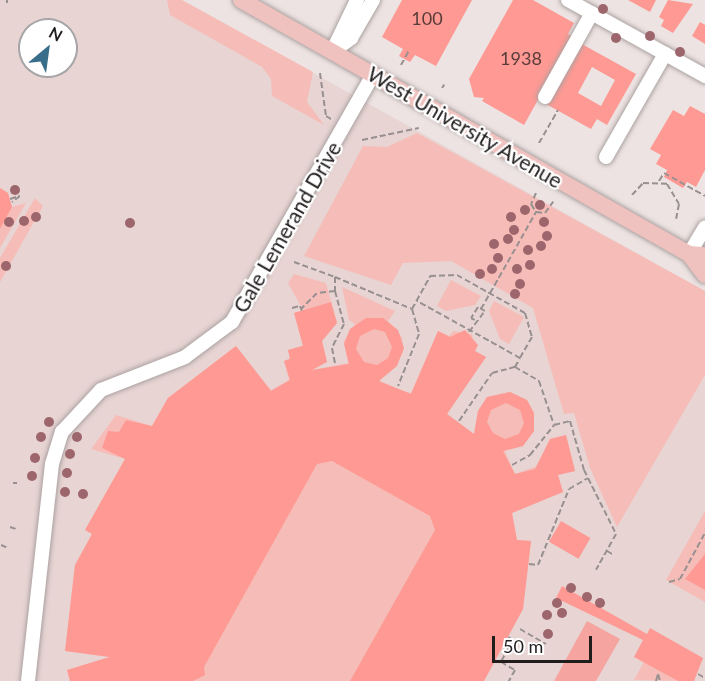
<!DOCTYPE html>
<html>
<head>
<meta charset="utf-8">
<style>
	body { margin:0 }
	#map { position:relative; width:705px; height:681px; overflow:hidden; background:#ede3e2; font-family:Lato,sans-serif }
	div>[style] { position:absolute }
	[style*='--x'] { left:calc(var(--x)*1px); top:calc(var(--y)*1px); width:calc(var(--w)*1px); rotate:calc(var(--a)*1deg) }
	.built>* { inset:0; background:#e7d4d3 }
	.green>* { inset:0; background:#f6bdb8 }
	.water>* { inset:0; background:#f5a49f }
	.building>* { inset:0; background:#fe9993; transform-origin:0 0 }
	.path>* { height:2px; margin-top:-1px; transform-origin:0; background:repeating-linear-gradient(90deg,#989090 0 6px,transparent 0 9px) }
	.roads { filter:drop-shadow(0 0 2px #aba2a1) drop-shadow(0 0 2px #aba2a1) }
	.minor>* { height:14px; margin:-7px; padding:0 7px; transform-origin:7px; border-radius:7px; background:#fff }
	.major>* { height:16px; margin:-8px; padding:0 8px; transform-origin:8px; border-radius:8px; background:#f0c2bf }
	.trees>* { width:10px; height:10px; margin:-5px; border-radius:50%; background:#9d666c }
	span { translate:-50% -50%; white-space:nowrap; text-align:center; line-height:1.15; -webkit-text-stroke:4.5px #fff; paint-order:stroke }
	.number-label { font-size:18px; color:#583c3a }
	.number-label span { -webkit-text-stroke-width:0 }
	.street-label { font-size:21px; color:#211d1d }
	.north { position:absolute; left:18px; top:18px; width:60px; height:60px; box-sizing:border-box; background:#fff; border:2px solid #a6a5a5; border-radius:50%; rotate:29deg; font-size:16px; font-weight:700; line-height:24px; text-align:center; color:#211d1d }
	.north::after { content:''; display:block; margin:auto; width:21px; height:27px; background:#396e8a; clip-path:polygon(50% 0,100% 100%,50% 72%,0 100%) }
	.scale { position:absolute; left:492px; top:636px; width:100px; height:27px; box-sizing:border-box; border:3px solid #211d1d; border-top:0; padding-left:8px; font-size:18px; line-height:21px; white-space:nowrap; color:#211d1d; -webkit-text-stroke:4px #fff; paint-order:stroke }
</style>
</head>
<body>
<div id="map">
	<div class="built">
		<i style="clip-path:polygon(evenodd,0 0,182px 0,705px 291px,705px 681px,0 681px,0 0,30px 30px,66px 30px,66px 66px,30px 66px,30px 30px)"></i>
	</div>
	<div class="green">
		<i style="clip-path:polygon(167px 0,182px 0,313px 72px,307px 102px,324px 125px,272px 96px,271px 79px,262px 67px,170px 15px)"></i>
		<i style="clip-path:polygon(417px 133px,705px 291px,705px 375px,617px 527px,590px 468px,574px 413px,564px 414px,533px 308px,451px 261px,403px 263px,391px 285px,304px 256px,363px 146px,387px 147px)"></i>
		<i style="clip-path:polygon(35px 198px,43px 206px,0 282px,0 258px)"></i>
		<i style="clip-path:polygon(26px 203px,0 248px,0 229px,12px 207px)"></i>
		<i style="clip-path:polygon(294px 274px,326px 283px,337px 323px,322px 341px,327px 362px,312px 370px,348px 363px,344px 341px,355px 324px,349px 320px,342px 287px,395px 311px,388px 321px,402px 337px,403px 353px,379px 381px,392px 388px,411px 393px,438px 331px,449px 336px,453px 331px,472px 334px,475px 351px,486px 357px,447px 414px,474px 434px,478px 411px,487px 397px,510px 392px,527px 400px,534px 413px,534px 431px,523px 446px,505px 451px,515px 474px,540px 465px,550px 439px,566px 435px,575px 471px,558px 475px,563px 492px,512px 513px,517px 540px,531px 541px,523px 609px,484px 681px,70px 681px,67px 670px,109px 657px,65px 651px,75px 565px,92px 534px,85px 530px,125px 459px,91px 449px,116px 415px,152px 426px,168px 398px,236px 346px,271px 390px,289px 380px,284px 361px,290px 358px,288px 350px,303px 345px,294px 313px,303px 310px,288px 283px)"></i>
		<i style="clip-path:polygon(451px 280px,481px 296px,475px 305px,446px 311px,437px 306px)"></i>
		<i style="clip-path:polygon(494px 301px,524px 317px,509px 344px,500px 339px,489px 311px)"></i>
		<i style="clip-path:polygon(705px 511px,705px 602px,666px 580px)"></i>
		<i style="clip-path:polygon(644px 662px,678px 681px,634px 680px)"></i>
	</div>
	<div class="water">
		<i style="clip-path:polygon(587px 621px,620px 639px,596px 681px,554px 681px)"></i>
	</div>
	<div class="building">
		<i style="clip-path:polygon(402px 0,472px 0,436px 66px,415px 55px,410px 62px,399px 56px,403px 49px,382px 37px)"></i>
		<i style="clip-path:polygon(513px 0,533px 0,574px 23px,568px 34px,573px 37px,524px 125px,482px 101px,484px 98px,474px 97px,469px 79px)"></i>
		<i style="clip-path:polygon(628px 0,656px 0,650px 12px)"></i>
		<i style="clip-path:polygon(668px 0,693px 4px,673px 33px,661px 26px,664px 20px,659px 17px)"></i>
		<i style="clip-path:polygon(700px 22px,705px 25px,705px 44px,692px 36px)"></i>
		<i style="clip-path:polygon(evenodd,580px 43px,636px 74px,607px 125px,597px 119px,591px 129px,546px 104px,580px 43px,592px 67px,615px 80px,601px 106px,578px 93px,592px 67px)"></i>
		<i style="clip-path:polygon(690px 106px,705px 114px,705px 170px,696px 187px,687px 182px,683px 188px,664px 177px,667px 170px,656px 164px,661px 155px,650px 149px,673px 110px,684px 116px)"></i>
		<i style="clip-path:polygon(0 188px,8px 193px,12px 207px,0 229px)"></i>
		<i style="clip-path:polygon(evenodd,331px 302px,337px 323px,322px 341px,327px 362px,312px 370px,349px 364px,344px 344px,350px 329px,366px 318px,383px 318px,398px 330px,404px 348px,397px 366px,379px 381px,411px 394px,438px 331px,450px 337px,465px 330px,478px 345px,475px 351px,486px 357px,447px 414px,474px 434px,478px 411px,487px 397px,510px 392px,527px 400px,534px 413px,534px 431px,523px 446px,503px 451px,515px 474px,535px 469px,550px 439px,566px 435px,575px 471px,558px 475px,563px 492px,512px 513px,517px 540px,531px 541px,523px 609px,484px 681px,350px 681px,435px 530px,430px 516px,332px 461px,317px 464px,204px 667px,205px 675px,193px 681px,70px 681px,67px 670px,110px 657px,65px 651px,75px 565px,92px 534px,85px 530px,125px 459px,102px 448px,108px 431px,119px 432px,126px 420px,152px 426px,168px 398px,236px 346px,271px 391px,290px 380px,284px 361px,290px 359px,288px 350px,303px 346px,294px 313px,331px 302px,374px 329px,385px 332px,392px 347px,388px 358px,377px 365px,364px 362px,356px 349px,360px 336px,374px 329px,331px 302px,506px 403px,520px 410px,524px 423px,519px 434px,505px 439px,493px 433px,487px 422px,491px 410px,506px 403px)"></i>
		<i style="left:561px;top:521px;width:34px;height:24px;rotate:30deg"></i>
		<i style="clip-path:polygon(705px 554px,705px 590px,685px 579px)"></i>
		<i style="clip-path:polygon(562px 586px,647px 634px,650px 628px,703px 658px,694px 681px,678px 681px,634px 657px,643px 640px,556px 598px)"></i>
	</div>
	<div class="path">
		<i style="--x:7;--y:3;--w:3;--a:-90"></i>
		<i style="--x:401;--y:65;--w:18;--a:-61"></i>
		<i style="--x:320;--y:73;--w:43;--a:82.1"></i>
		<i style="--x:326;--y:116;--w:6;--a:31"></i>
		<i style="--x:442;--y:88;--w:4;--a:-56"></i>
		<i style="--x:362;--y:140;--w:58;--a:-11.9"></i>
		<i style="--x:539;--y:143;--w:38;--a:-60"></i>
		<i style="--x:659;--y:181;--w:9;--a:-58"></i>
		<i style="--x:664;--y:173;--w:47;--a:29.3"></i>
		<i style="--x:536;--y:193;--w:12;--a:114"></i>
		<i style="--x:531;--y:204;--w:9;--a:58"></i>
		<i style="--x:536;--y:212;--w:9;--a:6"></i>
		<i style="--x:545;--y:213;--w:14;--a:-54"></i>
		<i style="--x:632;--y:195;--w:16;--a:-47"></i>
		<i style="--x:643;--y:183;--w:24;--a:2"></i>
		<i style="--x:667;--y:184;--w:23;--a:59"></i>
		<i style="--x:679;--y:204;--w:15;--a:101"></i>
		<i style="--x:10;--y:199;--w:10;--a:-17"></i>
		<i style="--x:20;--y:196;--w:10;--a:143"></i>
		<i style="--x:294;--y:262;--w:44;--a:20.1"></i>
		<i style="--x:335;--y:277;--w:14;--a:90"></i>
		<i style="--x:335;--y:291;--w:18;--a:174"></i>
		<i style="--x:317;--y:293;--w:23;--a:135"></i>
		<i style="--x:335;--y:277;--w:83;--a:22.6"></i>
		<i style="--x:412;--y:309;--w:26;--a:74"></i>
		<i style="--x:419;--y:334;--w:56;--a:112"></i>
		<i style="--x:335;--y:291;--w:34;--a:75"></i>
		<i style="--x:344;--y:324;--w:27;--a:117"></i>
		<i style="--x:332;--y:348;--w:16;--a:79"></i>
		<i style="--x:292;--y:308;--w:8;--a:-14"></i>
		<i style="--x:300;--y:306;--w:5;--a:68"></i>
		<i style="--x:412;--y:309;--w:38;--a:-61"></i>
		<i style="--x:430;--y:276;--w:27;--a:-2"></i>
		<i style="--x:457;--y:275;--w:78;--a:29.2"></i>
		<i style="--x:525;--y:313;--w:25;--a:74"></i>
		<i style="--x:532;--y:337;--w:24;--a:120"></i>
		<i style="--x:520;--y:358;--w:118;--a:-151"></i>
		<i style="--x:481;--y:309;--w:112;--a:-60.4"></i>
		<i style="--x:469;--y:332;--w:26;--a:-53"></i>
		<i style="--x:485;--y:311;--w:8;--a:-150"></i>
		<i style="--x:478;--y:307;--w:13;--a:122"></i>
		<i style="--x:471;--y:318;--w:4;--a:27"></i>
		<i style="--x:515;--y:367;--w:28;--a:30"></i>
		<i style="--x:539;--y:381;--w:46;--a:71.2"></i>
		<i style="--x:554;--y:425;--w:16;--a:-14"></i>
		<i style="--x:570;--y:421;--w:51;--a:74.1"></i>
		<i style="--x:584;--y:470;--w:72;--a:63.4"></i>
		<i style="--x:616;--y:534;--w:41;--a:119.1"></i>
		<i style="--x:459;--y:421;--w:58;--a:-55.5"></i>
		<i style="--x:492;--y:373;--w:24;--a:-15"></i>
		<i style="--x:515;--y:367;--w:10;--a:-61"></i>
		<i style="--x:512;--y:465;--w:21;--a:-29"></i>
		<i style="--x:530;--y:455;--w:38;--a:-51"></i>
		<i style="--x:13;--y:483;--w:4;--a:0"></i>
		<i style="--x:10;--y:527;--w:6;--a:18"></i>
		<i style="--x:1;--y:545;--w:8;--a:23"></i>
		<i style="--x:607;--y:551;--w:8;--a:30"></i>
		<i style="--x:529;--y:564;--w:9;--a:6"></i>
		<i style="--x:538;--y:565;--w:82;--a:-67.8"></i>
		<i style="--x:569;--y:489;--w:22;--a:-30"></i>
		<i style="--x:669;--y:582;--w:11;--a:-15"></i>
		<i style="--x:680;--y:579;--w:52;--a:-61.5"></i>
		<i style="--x:520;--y:629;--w:30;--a:30"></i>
		<i style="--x:508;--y:637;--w:6;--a:31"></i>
		<i style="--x:513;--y:640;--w:25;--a:119"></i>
		<i style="--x:501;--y:662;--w:16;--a:30"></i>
		<i style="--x:515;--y:670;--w:13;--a:119"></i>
		<i style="--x:698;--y:674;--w:8;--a:30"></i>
		<i style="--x:656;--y:681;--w:7;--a:-74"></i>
		<i style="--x:658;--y:674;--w:7;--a:74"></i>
	</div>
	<div class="roads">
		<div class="minor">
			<i style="--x:568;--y:0;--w:157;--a:29"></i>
			<i style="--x:332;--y:52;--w:24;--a:-36"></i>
			<i style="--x:351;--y:38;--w:44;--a:-59.9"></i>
			<i style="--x:332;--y:52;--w:58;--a:-64.3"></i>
			<i style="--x:545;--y:97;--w:96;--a:-60.8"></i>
			<i style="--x:606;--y:157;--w:119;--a:-60.2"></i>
			<i style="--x:689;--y:254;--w:31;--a:-59"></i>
			<i style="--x:28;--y:681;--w:218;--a:-83.7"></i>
			<i style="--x:52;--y:464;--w:34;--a:-73"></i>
			<i style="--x:62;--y:432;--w:57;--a:-47.1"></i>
			<i style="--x:101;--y:390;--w:90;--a:-21.4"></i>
			<i style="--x:185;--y:357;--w:59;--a:-36.7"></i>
			<i style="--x:232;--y:322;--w:284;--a:-60.3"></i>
		</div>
		<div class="major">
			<i style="--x:241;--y:0;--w:515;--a:29.55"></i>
			<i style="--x:689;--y:254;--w:16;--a:4"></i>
			<i style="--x:689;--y:254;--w:26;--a:53"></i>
		</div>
	</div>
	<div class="trees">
		<i style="left:603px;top:9px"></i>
		<i style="left:650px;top:36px"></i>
		<i style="left:616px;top:38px"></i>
		<i style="left:680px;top:52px"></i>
		<i style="left:15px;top:190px"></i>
		<i style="left:540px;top:205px"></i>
		<i style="left:525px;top:210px"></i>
		<i style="left:36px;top:217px"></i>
		<i style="left:511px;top:217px"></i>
		<i style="left:24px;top:221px"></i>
		<i style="left:9px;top:222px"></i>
		<i style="left:544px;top:222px"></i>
		<i style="left:130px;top:223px"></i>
		<i style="left:514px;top:230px"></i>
		<i style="left:547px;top:236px"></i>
		<i style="left:508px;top:239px"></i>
		<i style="left:494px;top:244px"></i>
		<i style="left:541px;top:246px"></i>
		<i style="left:528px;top:250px"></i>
		<i style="left:498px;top:258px"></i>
		<i style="left:530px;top:265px"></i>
		<i style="left:6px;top:266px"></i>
		<i style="left:492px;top:269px"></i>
		<i style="left:517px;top:269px"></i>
		<i style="left:480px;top:274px"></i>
		<i style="left:520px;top:284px"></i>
		<i style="left:515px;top:294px"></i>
		<i style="left:49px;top:422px"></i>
		<i style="left:41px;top:437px"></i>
		<i style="left:77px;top:437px"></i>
		<i style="left:70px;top:454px"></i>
		<i style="left:35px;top:458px"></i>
		<i style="left:67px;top:473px"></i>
		<i style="left:32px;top:476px"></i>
		<i style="left:65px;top:492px"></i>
		<i style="left:83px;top:494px"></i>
		<i style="left:571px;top:588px"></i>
		<i style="left:587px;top:597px"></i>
		<i style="left:557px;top:603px"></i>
		<i style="left:600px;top:603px"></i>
		<i style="left:562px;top:613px"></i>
		<i style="left:547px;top:615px"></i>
		<i style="left:548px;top:634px"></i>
		<i style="left:534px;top:647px"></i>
	</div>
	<div class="number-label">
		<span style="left:427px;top:18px">100</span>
		<span style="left:521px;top:58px">1938</span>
	</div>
	<div class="street-label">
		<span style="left:465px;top:127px;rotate:30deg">West University Avenue</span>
		<span style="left:287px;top:227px;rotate:-60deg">Gale Lemerand Drive</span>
	</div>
	<div class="north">N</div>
	<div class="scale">50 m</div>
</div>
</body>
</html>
